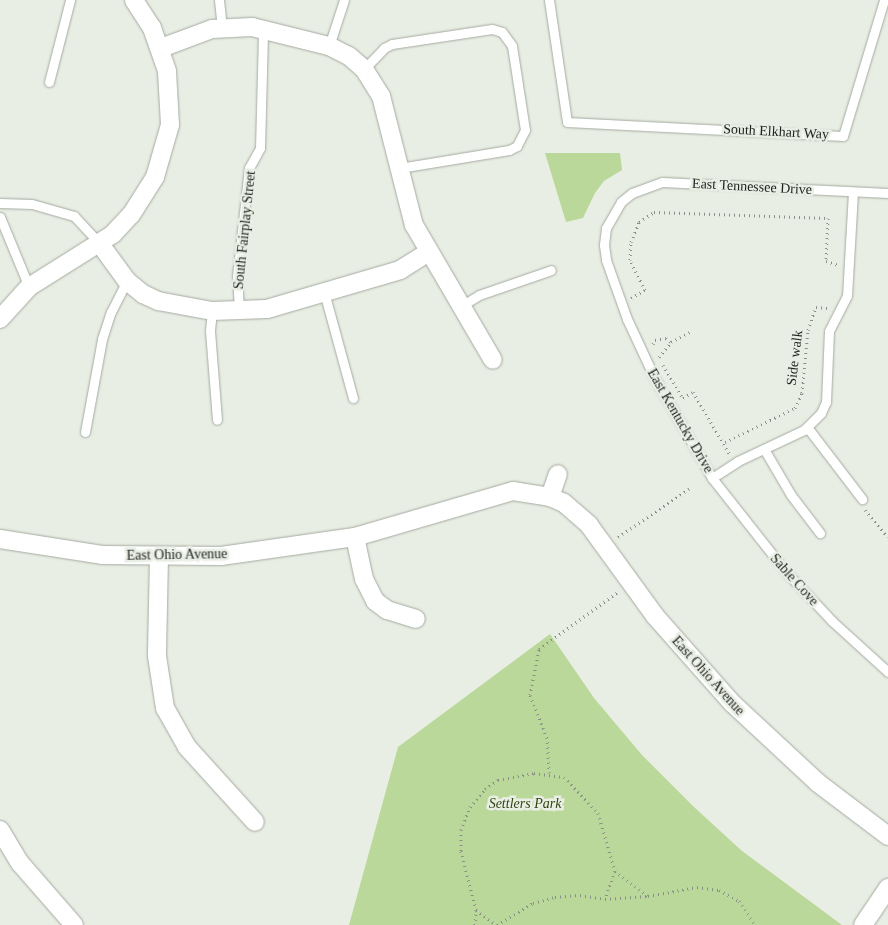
<!DOCTYPE html>
<html>
<head>
<meta charset="utf-8">
<style>
	body { margin:0 }
	#map { position:relative; width:888px; height:925px; overflow:hidden; background:#e9eee4; font-family:"Times New Roman",serif }
	div>[style] { position:absolute }
	[style*='--x'] { left:calc(var(--x)*1px); top:calc(var(--y)*1px); width:calc(var(--w)*1px); rotate:calc(var(--a)*1deg) }
	.green>* { inset:0; background:#b9d899 }
	.path>* { height:3px; margin-top:-1.5px; transform-origin:0; background:repeating-linear-gradient(90deg,#8c8f88 0 1px,transparent 0 5px) }
	.roads { filter:drop-shadow(0 0 1px #a4aaa0) drop-shadow(0 0 1px #a4aaa0) }
	.service>* { height:9px; margin:-4.5px; padding:0 4.5px; transform-origin:4.5px; border-radius:4.5px; background:#fff }
	.minor>* { height:18px; margin:-9px; padding:0 9px; transform-origin:9px; border-radius:9px; background:#fff }
	span { translate:-50% -50%; white-space:nowrap; text-align:center; line-height:1.15; -webkit-text-stroke:5px #e9eee4; paint-order:stroke }
	.street-label { font-size:14px; color:#1f211d }
	.park-label { font-size:14px; color:#2d440e; font-style:italic }
</style>
</head>
<body>
<div id="map">
	<div class="green">
		<i style="clip-path:polygon(545px 153px,620px 153px,622px 170px,604px 181px,595px 193px,583px 218px,566px 222px)"></i>
		<i style="clip-path:polygon(550px 634px,594px 698px,642px 755px,694px 807px,742px 851px,842px 925px,349px 925px,398px 747px)"></i>
	</div>
	<div class="path">
		<i style="--x:631;--y:298;--w:16;--a:-30"></i>
		<i style="--x:645;--y:290;--w:34;--a:-117"></i>
		<i style="--x:630;--y:260;--w:18;--a:-87"></i>
		<i style="--x:631;--y:242;--w:22;--a:-68"></i>
		<i style="--x:639;--y:222;--w:18;--a:-34"></i>
		<i style="--x:654;--y:212;--w:174;--a:2"></i>
		<i style="--x:828;--y:218;--w:43;--a:92.7"></i>
		<i style="--x:826;--y:261;--w:13;--a:18"></i>
		<i style="--x:653;--y:344;--w:4;--a:-63"></i>
		<i style="--x:655;--y:340;--w:11;--a:-10"></i>
		<i style="--x:666;--y:338;--w:6;--a:39"></i>
		<i style="--x:659;--y:357;--w:19;--a:-51"></i>
		<i style="--x:671;--y:342;--w:24;--a:-28"></i>
		<i style="--x:663;--y:365;--w:39;--a:59"></i>
		<i style="--x:683;--y:398;--w:12;--a:-31"></i>
		<i style="--x:693;--y:392;--w:71;--a:59.5"></i>
		<i style="--x:725;--y:442;--w:78;--a:-25.9"></i>
		<i style="--x:795;--y:408;--w:17;--a:-65"></i>
		<i style="--x:802;--y:393;--w:63;--a:-84.6"></i>
		<i style="--x:808;--y:330;--w:24;--a:-71"></i>
		<i style="--x:816;--y:307;--w:11;--a:5"></i>
		<i style="--x:865;--y:510;--w:35;--a:50"></i>
		<i style="--x:618;--y:537;--w:86;--a:-34.1"></i>
		<i style="--x:549;--y:773;--w:35;--a:-93"></i>
		<i style="--x:547;--y:738;--w:46;--a:-111.6"></i>
		<i style="--x:530;--y:695;--w:47;--a:-78.9"></i>
		<i style="--x:539;--y:649;--w:99;--a:-35.9"></i>
		<i style="--x:615;--y:871;--w:41;--a:37.1"></i>
		<i style="--x:476;--y:910;--w:61;--a:-104.3"></i>
		<i style="--x:461;--y:851;--w:21;--a:-90"></i>
		<i style="--x:461;--y:830;--w:25;--a:-69"></i>
		<i style="--x:470;--y:807;--w:23;--a:-50"></i>
		<i style="--x:485;--y:789;--w:16;--a:-35"></i>
		<i style="--x:498;--y:780;--w:37;--a:-11"></i>
		<i style="--x:534;--y:773;--w:30;--a:8"></i>
		<i style="--x:564;--y:777;--w:50;--a:46.6"></i>
		<i style="--x:598;--y:813;--w:60;--a:73.7"></i>
		<i style="--x:615;--y:871;--w:30;--a:110"></i>
		<i style="--x:475;--y:925;--w:15;--a:-86"></i>
		<i style="--x:476;--y:910;--w:26;--a:36"></i>
		<i style="--x:497;--y:925;--w:42;--a:-31.4"></i>
		<i style="--x:533;--y:903;--w:23;--a:-15"></i>
		<i style="--x:555;--y:897;--w:25;--a:-5"></i>
		<i style="--x:580;--y:895;--w:25;--a:9"></i>
		<i style="--x:605;--y:899;--w:43;--a:-4"></i>
		<i style="--x:648;--y:896;--w:50;--a:-10.4"></i>
		<i style="--x:697;--y:887;--w:22;--a:8"></i>
		<i style="--x:719;--y:890;--w:23;--a:29"></i>
		<i style="--x:739;--y:901;--w:29;--a:56"></i>
	</div>
	<div class="roads">
		<div class="service">
			<i style="--x:219;--y:0;--w:28;--a:84"></i>
			<i style="--x:549;--y:0;--w:123;--a:81.6"></i>
			<i style="--x:567;--y:122;--w:276;--a:2.9"></i>
			<i style="--x:843;--y:136;--w:142;--a:-73.2"></i>
			<i style="--x:329;--y:46;--w:48;--a:-71.9"></i>
			<i style="--x:364;--y:69;--w:29;--a:-46"></i>
			<i style="--x:384;--y:48;--w:9;--a:-27"></i>
			<i style="--x:392;--y:44;--w:101;--a:-8.5"></i>
			<i style="--x:492;--y:29;--w:10;--a:17"></i>
			<i style="--x:502;--y:32;--w:17;--a:54"></i>
			<i style="--x:512;--y:46;--w:85;--a:81.2"></i>
			<i style="--x:525;--y:130;--w:18;--a:117"></i>
			<i style="--x:517;--y:146;--w:9;--a:153"></i>
			<i style="--x:509;--y:150;--w:111;--a:170.7"></i>
			<i style="--x:49;--y:82;--w:85;--a:-75.6"></i>
			<i style="--x:888;--y:193;--w:226;--a:-177.2"></i>
			<i style="--x:662;--y:182;--w:32;--a:160"></i>
			<i style="--x:632;--y:193;--w:14;--a:141"></i>
			<i style="--x:621;--y:202;--w:30;--a:120"></i>
			<i style="--x:606;--y:228;--w:17;--a:97"></i>
			<i style="--x:604;--y:245;--w:15;--a:82"></i>
			<i style="--x:606;--y:260;--w:63;--a:70.4"></i>
			<i style="--x:627;--y:319;--w:64;--a:65"></i>
			<i style="--x:654;--y:377;--w:116;--a:60.1"></i>
			<i style="--x:712;--y:478;--w:121;--a:51.7"></i>
			<i style="--x:787;--y:573;--w:66;--a:46.8"></i>
			<i style="--x:832;--y:621;--w:76;--a:42.3"></i>
			<i style="--x:0;--y:203;--w:32;--a:2"></i>
			<i style="--x:32;--y:204;--w:44;--a:15.9"></i>
			<i style="--x:74;--y:216;--w:38;--a:47"></i>
			<i style="--x:0;--y:217;--w:76;--a:67.5"></i>
			<i style="--x:324;--y:292;--w:110;--a:74.7"></i>
			<i style="--x:461;--y:306;--w:21;--a:-31"></i>
			<i style="--x:479;--y:295;--w:76;--a:-19.1"></i>
			<i style="--x:212;--y:311;--w:20;--a:96"></i>
			<i style="--x:210;--y:331;--w:89;--a:85.5"></i>
			<i style="--x:239;--y:311;--w:35;--a:-93"></i>
			<i style="--x:237;--y:276;--w:109;--a:-83.7"></i>
			<i style="--x:249;--y:168;--w:23;--a:-61"></i>
			<i style="--x:260;--y:148;--w:118;--a:-88.5"></i>
			<i style="--x:807;--y:427;--w:91;--a:52.6"></i>
			<i style="--x:85;--y:432;--w:95;--a:-79.6"></i>
			<i style="--x:102;--y:339;--w:28;--a:-72"></i>
			<i style="--x:111;--y:312;--w:35;--a:-63"></i>
			<i style="--x:764;--y:449;--w:53;--a:59.6"></i>
			<i style="--x:791;--y:495;--w:48;--a:52.7"></i>
			<i style="--x:712;--y:478;--w:31;--a:-33"></i>
			<i style="--x:738;--y:461;--w:73;--a:-25.2"></i>
			<i style="--x:804;--y:430;--w:24;--a:-45"></i>
			<i style="--x:821;--y:413;--w:12;--a:-66"></i>
			<i style="--x:826;--y:402;--w:71;--a:-87.6"></i>
			<i style="--x:829;--y:331;--w:39;--a:-63"></i>
			<i style="--x:847;--y:296;--w:104;--a:-86.7"></i>
		</div>
		<div class="minor">
			<i style="--x:161;--y:48;--w:54;--a:-20.4"></i>
			<i style="--x:212;--y:29;--w:40;--a:-2.9"></i>
			<i style="--x:252;--y:27;--w:79;--a:13.9"></i>
			<i style="--x:329;--y:46;--w:22;--a:27"></i>
			<i style="--x:349;--y:56;--w:20;--a:41"></i>
			<i style="--x:364;--y:69;--w:32;--a:58"></i>
			<i style="--x:381;--y:96;--w:133;--a:75.7"></i>
			<i style="--x:414;--y:225;--w:156;--a:59.7"></i>
			<i style="--x:100;--y:244;--w:46;--a:53.9"></i>
			<i style="--x:127;--y:281;--w:21;--a:39"></i>
			<i style="--x:143;--y:294;--w:17;--a:25"></i>
			<i style="--x:158;--y:301;--w:55;--a:10.5"></i>
			<i style="--x:212;--y:311;--w:55;--a:-2.1"></i>
			<i style="--x:267;--y:309;--w:139;--a:-16.3"></i>
			<i style="--x:400;--y:270;--w:34;--a:-32"></i>
			<i style="--x:0;--y:319;--w:43;--a:-47.8"></i>
			<i style="--x:29;--y:287;--w:99;--a:-32.2"></i>
			<i style="--x:113;--y:234;--w:26;--a:-47"></i>
			<i style="--x:131;--y:215;--w:45;--a:-57.7"></i>
			<i style="--x:155;--y:177;--w:54;--a:-73.9"></i>
			<i style="--x:170;--y:125;--w:54;--a:-93.2"></i>
			<i style="--x:167;--y:71;--w:46;--a:-109.2"></i>
			<i style="--x:152;--y:28;--w:33;--a:-123"></i>
			<i style="--x:550;--y:497;--w:24;--a:-71"></i>
			<i style="--x:355;--y:537;--w:43;--a:77.9"></i>
			<i style="--x:364;--y:579;--w:25;--a:63"></i>
			<i style="--x:375;--y:601;--w:15;--a:37"></i>
			<i style="--x:387;--y:610;--w:30;--a:17"></i>
			<i style="--x:0;--y:539;--w:103;--a:8.9"></i>
			<i style="--x:102;--y:555;--w:119;--a:0.5"></i>
			<i style="--x:221;--y:556;--w:135;--a:-8.1"></i>
			<i style="--x:355;--y:537;--w:165;--a:-16.2"></i>
			<i style="--x:513;--y:491;--w:37;--a:9"></i>
			<i style="--x:550;--y:497;--w:15;--a:23"></i>
			<i style="--x:564;--y:503;--w:33;--a:41"></i>
			<i style="--x:589;--y:525;--w:112;--a:54"></i>
			<i style="--x:655;--y:616;--w:116;--a:48.5"></i>
			<i style="--x:732;--y:703;--w:117;--a:42.9"></i>
			<i style="--x:818;--y:783;--w:88;--a:37.1"></i>
			<i style="--x:159;--y:557;--w:99;--a:91.2"></i>
			<i style="--x:157;--y:656;--w:53;--a:81.3"></i>
			<i style="--x:165;--y:708;--w:45;--a:60.6"></i>
			<i style="--x:187;--y:747;--w:101;--a:47.8"></i>
			<i style="--x:0;--y:830;--w:39;--a:59"></i>
			<i style="--x:20;--y:863;--w:82;--a:48.9"></i>
			<i style="--x:863;--y:925;--w:45;--a:-56"></i>
		</div>
	</div>
	<div class="street-label">
		<span style="left:776px;top:132px;rotate:3deg">South Elkhart Way</span>
		<span style="left:752px;top:187px;rotate:3deg">East Tennessee Drive</span>
		<span style="left:245px;top:230px;rotate:-84deg">South Fairplay Street</span>
		<span style="left:795px;top:358px;rotate:-83deg">Side walk</span>
		<span style="left:680px;top:421px;rotate:60deg">East Kentucky Drive</span>
		<span style="left:177px;top:555px;rotate:-1deg">East Ohio Avenue</span>
		<span style="left:794px;top:580px;rotate:48deg">Sable Cove</span>
		<span style="left:708px;top:676px;rotate:48deg">East Ohio Avenue</span>
	</div>
	<div class="park-label">
		<span style="left:525px;top:804px">Settlers Park</span>
	</div>
</div>
</body>
</html>
